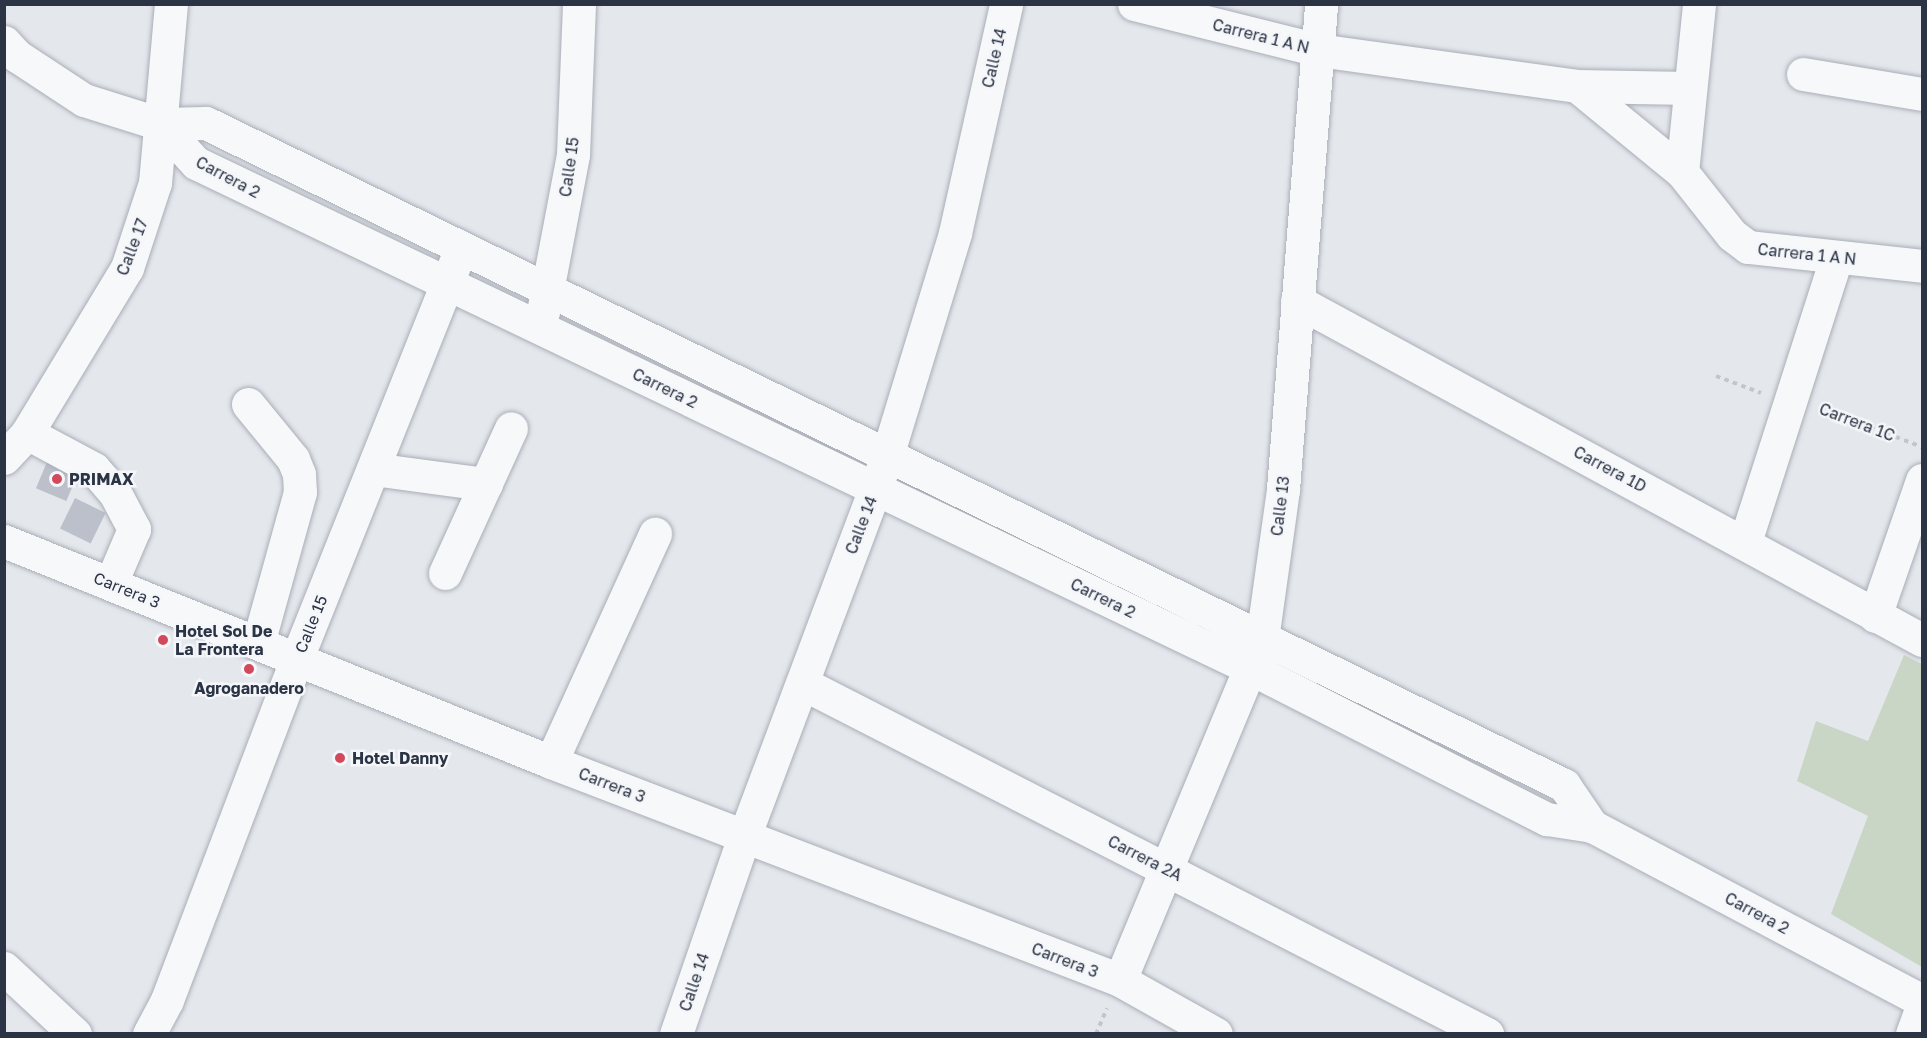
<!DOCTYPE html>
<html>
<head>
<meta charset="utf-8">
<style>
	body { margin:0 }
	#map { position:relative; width:1927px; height:1038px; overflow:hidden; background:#e4e7ec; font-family:"Golos Text",sans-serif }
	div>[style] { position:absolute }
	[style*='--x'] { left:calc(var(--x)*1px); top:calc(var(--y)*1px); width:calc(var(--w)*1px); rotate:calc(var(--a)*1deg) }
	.green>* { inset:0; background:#c9d6c5 }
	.building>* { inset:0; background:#bbc0ca; transform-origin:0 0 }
	.path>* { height:4px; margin-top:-2px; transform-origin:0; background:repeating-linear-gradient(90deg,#c2c5cb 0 4.5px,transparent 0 9px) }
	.roads { filter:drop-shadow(0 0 2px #a9aeb7) drop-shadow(0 0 2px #a9aeb7) }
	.minor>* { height:33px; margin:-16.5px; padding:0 16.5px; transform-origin:16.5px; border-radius:16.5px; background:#f7f8fa }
	.dots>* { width:16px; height:16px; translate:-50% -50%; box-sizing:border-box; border:3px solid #f4f6f9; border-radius:50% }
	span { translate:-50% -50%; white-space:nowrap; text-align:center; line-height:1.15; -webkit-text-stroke:5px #f4f6f9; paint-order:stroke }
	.street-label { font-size:16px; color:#2b3445 }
	.poi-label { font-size:16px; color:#2b3445; font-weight:700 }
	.left { translate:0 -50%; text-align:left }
	.frame { position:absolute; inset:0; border:6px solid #2b3445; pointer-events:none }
</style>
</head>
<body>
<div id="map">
	<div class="green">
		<i style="clip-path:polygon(1904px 655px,1922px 664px,1922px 967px,1831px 914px,1868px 816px,1797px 781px,1816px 721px,1868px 741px)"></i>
	</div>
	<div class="building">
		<i style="left:50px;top:455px;width:33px;height:36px;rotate:23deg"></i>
		<i style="left:75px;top:498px;width:34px;height:34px;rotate:26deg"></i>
	</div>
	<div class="path">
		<i style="--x:1716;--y:376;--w:48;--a:20.7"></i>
		<i style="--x:1820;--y:408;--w:109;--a:20.9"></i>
		<i style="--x:1096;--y:1034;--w:28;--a:-67"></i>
	</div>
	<div class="roads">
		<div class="minor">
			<i style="--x:1134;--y:4;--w:190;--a:14"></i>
			<i style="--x:1318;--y:50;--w:261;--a:7.9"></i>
			<i style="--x:1577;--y:86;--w:113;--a:1"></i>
			<i style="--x:4;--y:42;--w:19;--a:47"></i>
			<i style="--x:17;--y:56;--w:80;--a:33.3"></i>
			<i style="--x:84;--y:100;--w:80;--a:17.5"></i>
			<i style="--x:160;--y:124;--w:46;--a:-1.2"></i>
			<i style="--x:206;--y:123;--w:1511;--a:25.99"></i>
			<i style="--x:1564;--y:785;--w:50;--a:55.7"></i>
			<i style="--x:1803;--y:74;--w:121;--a:9.5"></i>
			<i style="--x:1577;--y:86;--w:136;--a:39.3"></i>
			<i style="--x:1682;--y:172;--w:80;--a:51.6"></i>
			<i style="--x:1732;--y:235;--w:20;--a:37"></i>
			<i style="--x:1748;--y:247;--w:175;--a:6.2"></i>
			<i style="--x:160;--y:124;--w:53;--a:47.3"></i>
			<i style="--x:196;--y:163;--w:1171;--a:25.6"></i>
			<i style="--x:1252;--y:669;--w:331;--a:27"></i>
			<i style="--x:1547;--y:819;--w:46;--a:8.8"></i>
			<i style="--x:1592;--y:826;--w:374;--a:27.9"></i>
			<i style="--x:1682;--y:172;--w:169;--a:-84.2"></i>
			<i style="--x:1297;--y:301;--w:711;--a:28.48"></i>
			<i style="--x:543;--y:312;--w:161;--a:-79.2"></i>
			<i style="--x:573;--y:154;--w:150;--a:-87.7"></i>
			<i style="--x:248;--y:404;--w:71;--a:50.7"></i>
			<i style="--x:293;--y:459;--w:16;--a:68"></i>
			<i style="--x:299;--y:474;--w:18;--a:87"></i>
			<i style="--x:300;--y:492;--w:157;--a:105.5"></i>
			<i style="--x:27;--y:433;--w:76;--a:28.2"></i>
			<i style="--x:94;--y:469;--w:32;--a:49"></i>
			<i style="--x:115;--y:493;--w:41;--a:62.2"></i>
			<i style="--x:134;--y:529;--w:59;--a:113.1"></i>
			<i style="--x:4;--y:458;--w:34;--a:-47"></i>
			<i style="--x:27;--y:433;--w:193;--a:-58.8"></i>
			<i style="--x:127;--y:268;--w:89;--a:-71.8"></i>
			<i style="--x:155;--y:183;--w:180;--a:-84.9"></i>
			<i style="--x:373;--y:469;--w:114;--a:7.6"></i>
			<i style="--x:4;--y:541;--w:590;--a:22"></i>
			<i style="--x:551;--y:762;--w:609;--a:20.96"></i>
			<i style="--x:1120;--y:980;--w:110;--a:29.4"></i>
			<i style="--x:1745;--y:542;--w:298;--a:-72.2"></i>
			<i style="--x:445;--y:573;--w:159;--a:-65.5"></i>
			<i style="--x:1875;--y:616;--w:144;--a:-70.9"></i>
			<i style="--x:802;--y:683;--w:770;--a:27.13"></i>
			<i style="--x:551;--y:762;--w:251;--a:-65.5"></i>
			<i style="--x:4;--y:968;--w:97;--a:42.9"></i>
			<i style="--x:1120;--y:980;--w:369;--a:-67.4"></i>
			<i style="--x:1262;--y:639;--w:151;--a:-82"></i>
			<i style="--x:1283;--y:489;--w:486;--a:-85.5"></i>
			<i style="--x:149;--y:1034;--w:38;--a:-62"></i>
			<i style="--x:167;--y:1000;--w:366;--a:-69.2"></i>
			<i style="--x:297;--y:658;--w:425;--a:-68.2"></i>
			<i style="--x:676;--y:1034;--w:208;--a:-71"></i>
			<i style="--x:744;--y:837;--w:407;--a:-69.4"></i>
			<i style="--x:887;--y:456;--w:233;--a:-73"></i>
			<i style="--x:955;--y:233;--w:235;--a:-77.4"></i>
			<i style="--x:1912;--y:1034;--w:29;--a:-70"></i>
		</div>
	</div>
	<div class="dots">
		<i style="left:57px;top:479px;background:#d1495b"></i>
		<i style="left:163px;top:640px;background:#d1495b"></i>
		<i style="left:249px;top:669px;background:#d1495b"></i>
		<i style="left:340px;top:758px;background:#d1495b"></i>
	</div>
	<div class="street-label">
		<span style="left:1261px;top:36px;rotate:14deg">Carrera 1 A N</span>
		<span style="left:994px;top:58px;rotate:-77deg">Calle 14</span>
		<span style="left:569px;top:167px;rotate:-82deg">Calle 15</span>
		<span style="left:228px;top:177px;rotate:28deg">Carrera 2</span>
		<span style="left:132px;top:247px;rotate:-69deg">Calle 17</span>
		<span style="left:1807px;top:254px;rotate:6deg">Carrera 1 A N</span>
		<span style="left:665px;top:388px;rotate:26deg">Carrera 2</span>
		<span style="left:1857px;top:422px;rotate:21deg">Carrera 1C</span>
		<span style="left:1610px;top:469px;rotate:28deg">Carrera 1D</span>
		<span style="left:1280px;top:506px;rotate:-83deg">Calle 13</span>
		<span style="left:861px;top:525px;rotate:-69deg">Calle 14</span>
		<span style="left:127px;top:590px;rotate:22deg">Carrera 3</span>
		<span style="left:1103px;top:598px;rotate:26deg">Carrera 2</span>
		<span style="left:311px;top:624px;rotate:-68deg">Calle 15</span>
		<span style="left:612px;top:785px;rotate:21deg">Carrera 3</span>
		<span style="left:1145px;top:858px;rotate:27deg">Carrera 2A</span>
		<span style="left:1757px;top:913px;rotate:28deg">Carrera 2</span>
		<span style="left:1065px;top:960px;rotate:21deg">Carrera 3</span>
		<span style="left:694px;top:982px;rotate:-71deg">Calle 14</span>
	</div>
	<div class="poi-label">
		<span class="left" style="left:69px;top:479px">PRIMAX</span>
		<span class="left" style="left:175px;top:640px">Hotel Sol De<br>La Frontera</span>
		<span style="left:249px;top:688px">Agroganadero</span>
		<span class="left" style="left:352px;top:758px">Hotel Danny</span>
	</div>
	<div class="frame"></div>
</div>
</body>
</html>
